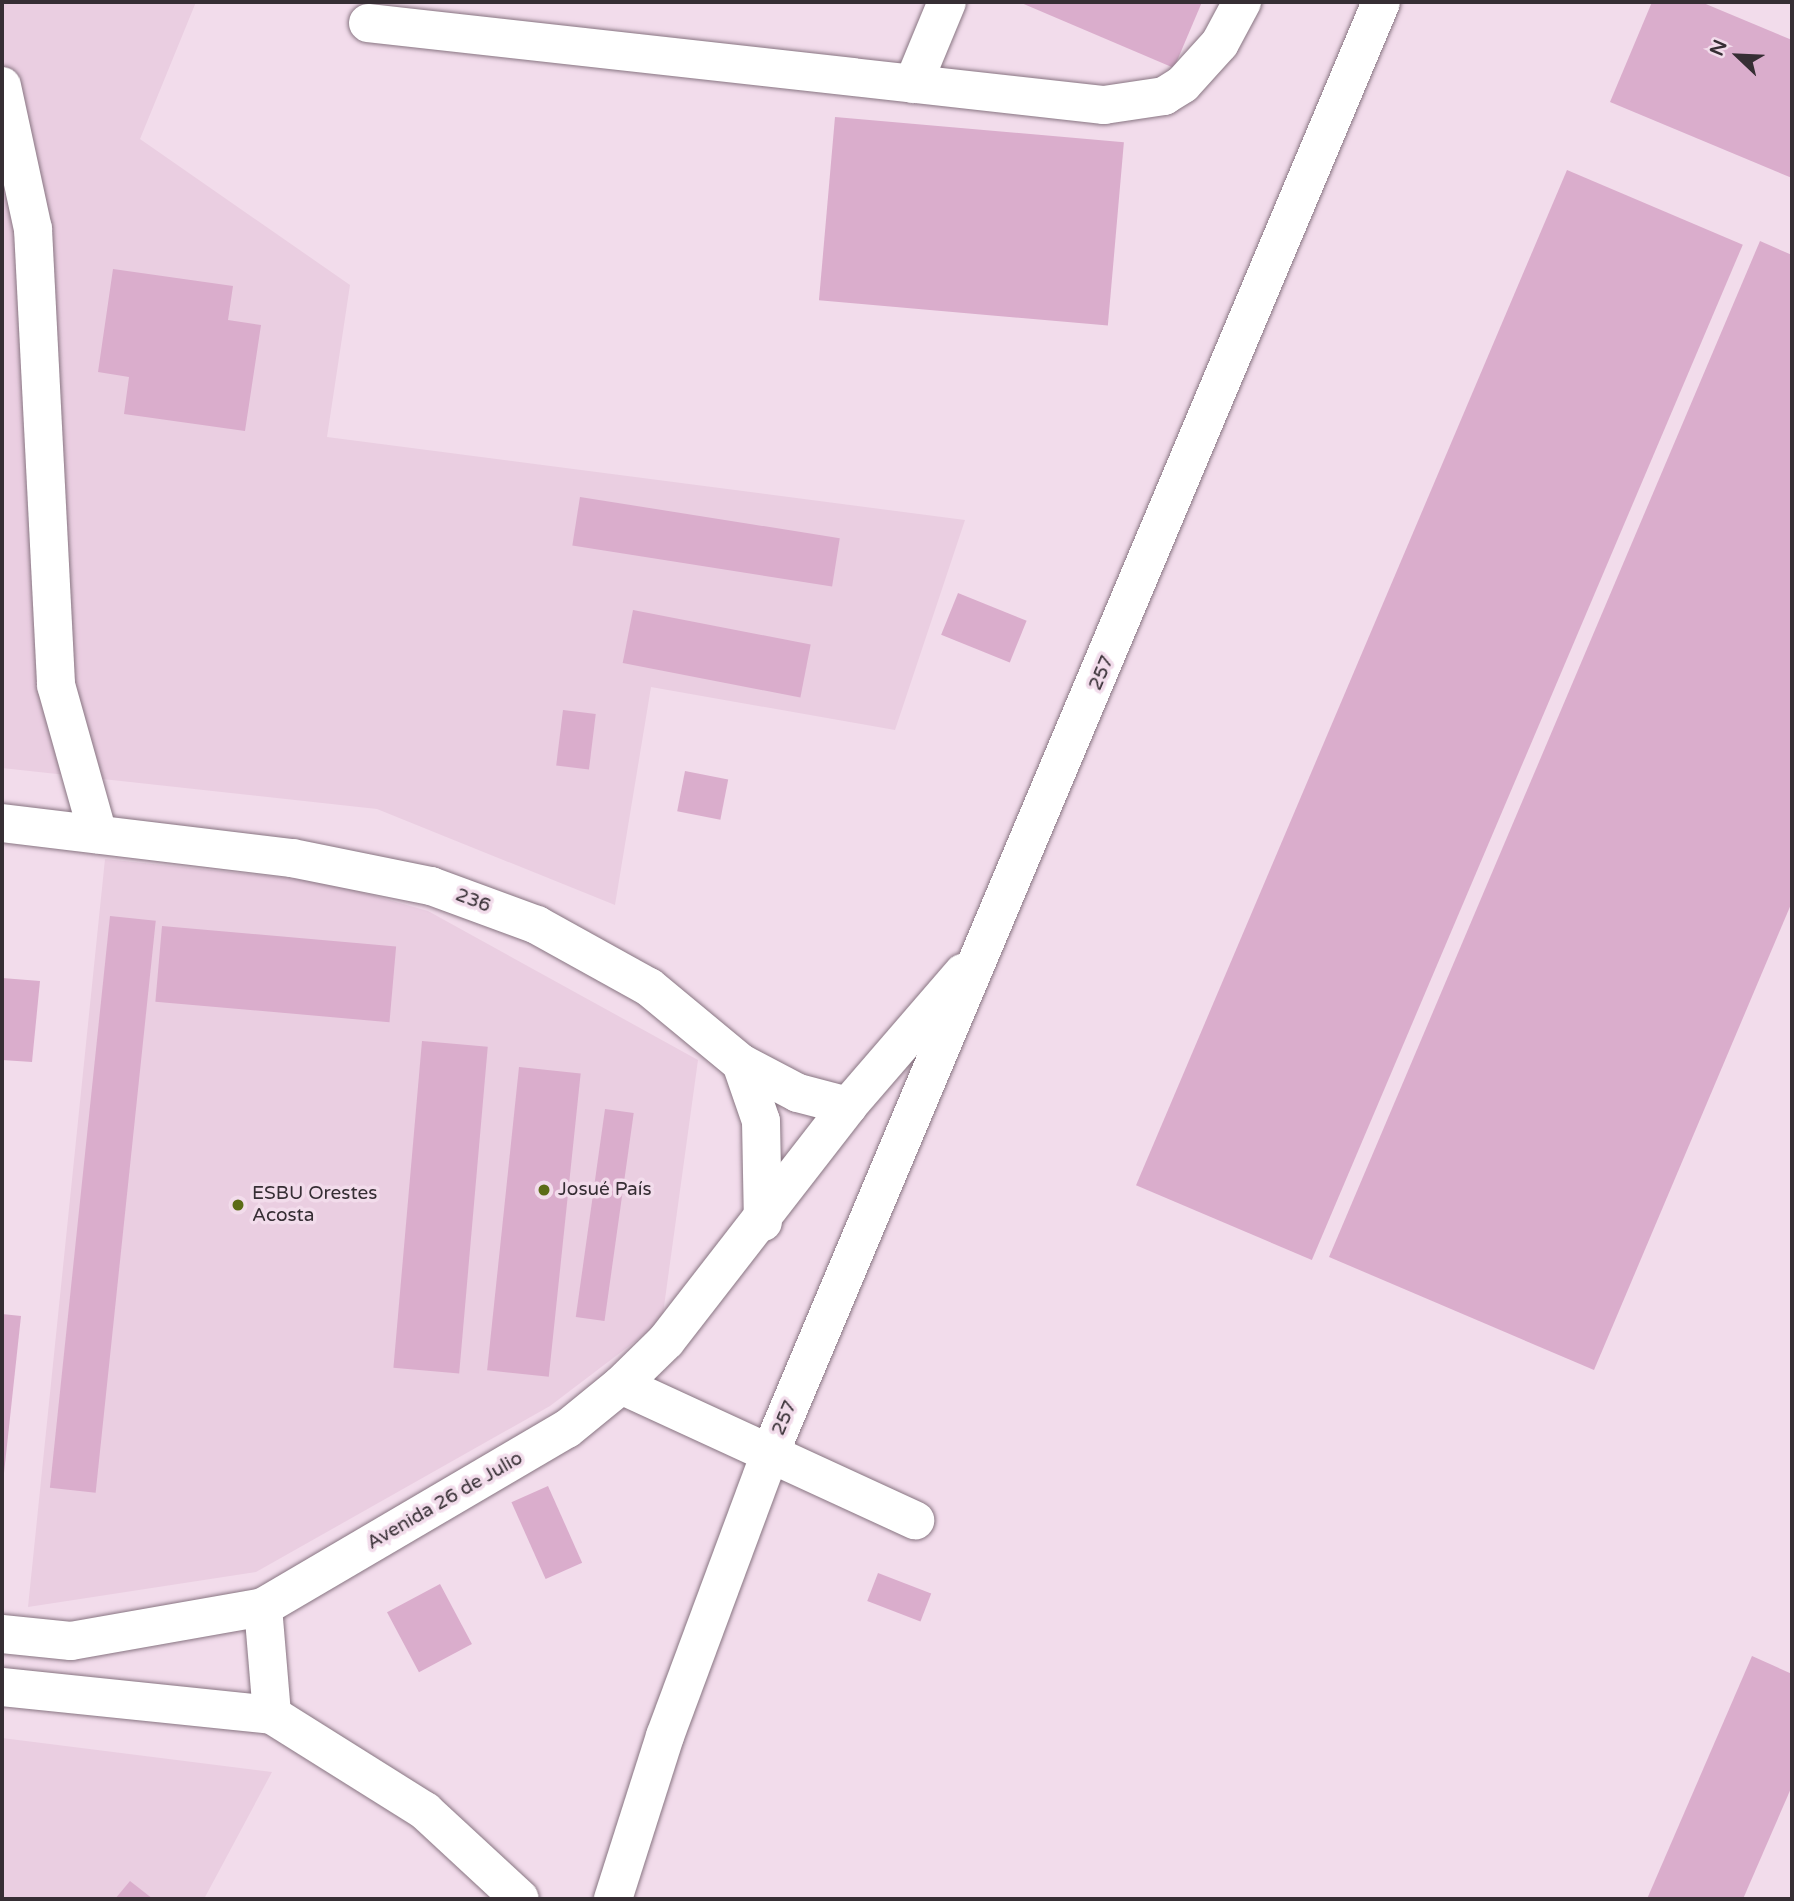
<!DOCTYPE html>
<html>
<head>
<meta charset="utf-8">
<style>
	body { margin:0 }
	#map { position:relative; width:1794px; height:1901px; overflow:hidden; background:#f2dceb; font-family:"Varela Round",sans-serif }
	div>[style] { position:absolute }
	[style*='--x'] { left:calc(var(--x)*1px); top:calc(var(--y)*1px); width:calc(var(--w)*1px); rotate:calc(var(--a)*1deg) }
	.built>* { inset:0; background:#eacee1 }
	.building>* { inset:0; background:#daadcc; transform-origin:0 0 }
	.roads { filter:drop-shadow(0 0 2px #887582) drop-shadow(0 0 2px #887582) }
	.minor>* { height:38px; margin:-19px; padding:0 19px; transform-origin:19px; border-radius:19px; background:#fff }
	.dots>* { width:19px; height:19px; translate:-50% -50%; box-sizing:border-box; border:4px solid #f2dceb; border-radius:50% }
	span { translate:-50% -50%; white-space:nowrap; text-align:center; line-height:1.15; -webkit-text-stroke:7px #f2dceb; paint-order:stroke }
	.street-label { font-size:19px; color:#362e34 }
	.poi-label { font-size:19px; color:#362e34 }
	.left { translate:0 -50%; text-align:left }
	.frame { position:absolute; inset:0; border:4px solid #362e34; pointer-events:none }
	.north { position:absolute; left:1703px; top:21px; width:70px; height:70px; -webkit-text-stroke:5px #f2dceb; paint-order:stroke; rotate:293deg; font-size:19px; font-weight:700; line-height:28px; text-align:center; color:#362e34 }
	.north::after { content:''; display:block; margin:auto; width:24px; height:32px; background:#362e34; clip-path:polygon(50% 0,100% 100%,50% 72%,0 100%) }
</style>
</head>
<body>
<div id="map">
	<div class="built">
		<i style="clip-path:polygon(2px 2px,196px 2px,140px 139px,350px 285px,327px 437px,965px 520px,895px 730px,651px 687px,615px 905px,377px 809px,2px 768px)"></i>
		<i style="clip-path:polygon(105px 859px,325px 882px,428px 911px,698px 1060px,662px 1321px,550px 1406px,256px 1572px,28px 1607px)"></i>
		<i style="clip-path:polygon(2px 1738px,272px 1772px,204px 1899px,2px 1899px)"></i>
	</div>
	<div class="building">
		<i style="clip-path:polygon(1019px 2px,1202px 2px,1174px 68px)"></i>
		<i style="clip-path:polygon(1652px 2px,1701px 2px,1792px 40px,1792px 178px,1610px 102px)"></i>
		<i style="left:835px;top:117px;width:290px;height:184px;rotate:5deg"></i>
		<i style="left:1567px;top:170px;width:191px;height:1103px;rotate:23deg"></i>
		<i style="clip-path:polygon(1760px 241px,1792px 255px,1792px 902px,1594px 1370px,1329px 1257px)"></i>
		<i style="clip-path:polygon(113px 269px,233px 286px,228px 320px,261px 325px,245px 431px,124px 414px,129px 377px,98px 372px)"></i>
		<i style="left:580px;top:497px;width:263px;height:49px;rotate:9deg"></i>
		<i style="left:958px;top:593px;width:74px;height:45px;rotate:22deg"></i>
		<i style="left:633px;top:610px;width:181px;height:54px;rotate:11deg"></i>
		<i style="left:563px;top:710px;width:33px;height:56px;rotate:7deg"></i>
		<i style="left:685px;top:771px;width:44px;height:41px;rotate:11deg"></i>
		<i style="left:110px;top:916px;width:46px;height:575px;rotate:6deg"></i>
		<i style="left:162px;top:926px;width:235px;height:76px;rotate:5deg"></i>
		<i style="clip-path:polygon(2px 978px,40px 981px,32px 1062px,2px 1060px)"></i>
		<i style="left:422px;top:1041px;width:66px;height:328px;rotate:5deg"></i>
		<i style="left:519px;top:1067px;width:62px;height:305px;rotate:6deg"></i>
		<i style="left:605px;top:1109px;width:29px;height:210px;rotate:8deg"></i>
		<i style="clip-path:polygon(2px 1314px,21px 1316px,4px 1473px,2px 1473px)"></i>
		<i style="left:548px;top:1486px;width:84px;height:40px;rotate:66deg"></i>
		<i style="left:878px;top:1573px;width:57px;height:30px;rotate:21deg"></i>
		<i style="left:440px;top:1584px;width:68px;height:60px;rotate:62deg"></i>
		<i style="clip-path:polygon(1752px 1656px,1792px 1674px,1792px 1786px,1743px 1899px,1647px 1899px)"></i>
		<i style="clip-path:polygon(130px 1881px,153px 1899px,115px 1899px)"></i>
	</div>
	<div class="roads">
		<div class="minor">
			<i style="--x:368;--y:23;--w:741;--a:6.36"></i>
			<i style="--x:1104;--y:105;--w:61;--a:-8.5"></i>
			<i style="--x:1164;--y:96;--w:22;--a:-32"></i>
			<i style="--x:1183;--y:84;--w:55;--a:-47.9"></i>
			<i style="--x:1220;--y:43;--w:47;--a:-61.8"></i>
			<i style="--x:913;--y:84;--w:89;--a:-67.5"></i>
			<i style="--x:2;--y:86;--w:146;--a:77.8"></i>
			<i style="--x:33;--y:229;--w:457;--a:87.1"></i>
			<i style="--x:56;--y:685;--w:155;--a:74.3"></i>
			<i style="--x:2;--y:823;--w:292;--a:6.9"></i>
			<i style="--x:292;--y:858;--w:142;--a:11.4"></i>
			<i style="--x:431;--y:886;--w:113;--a:20.2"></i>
			<i style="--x:537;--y:925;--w:128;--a:29"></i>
			<i style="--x:649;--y:987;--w:119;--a:39.6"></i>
			<i style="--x:741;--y:1063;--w:61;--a:71"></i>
			<i style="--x:761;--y:1121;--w:101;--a:88.9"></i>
			<i style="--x:741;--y:1063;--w:64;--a:27.8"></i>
			<i style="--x:798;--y:1093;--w:52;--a:14.6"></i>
			<i style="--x:621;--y:1385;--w:63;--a:-44.4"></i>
			<i style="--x:666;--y:1341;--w:297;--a:-52.2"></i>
			<i style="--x:848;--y:1106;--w:176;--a:-49.2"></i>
			<i style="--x:263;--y:1607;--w:108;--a:85.2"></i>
			<i style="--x:2;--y:1634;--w:69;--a:5.8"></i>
			<i style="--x:71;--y:1641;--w:195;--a:-10"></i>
			<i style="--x:263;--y:1607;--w:352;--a:-30.4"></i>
			<i style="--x:567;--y:1429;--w:70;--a:-39.2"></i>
			<i style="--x:621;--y:1385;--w:324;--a:24.7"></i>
			<i style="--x:2;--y:1687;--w:271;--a:5.9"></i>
			<i style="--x:272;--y:1715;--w:181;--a:32.1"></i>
			<i style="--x:425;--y:1811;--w:129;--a:42.8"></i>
			<i style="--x:613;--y:1899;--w:171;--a:-72.3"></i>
			<i style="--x:665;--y:1736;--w:302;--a:-69.6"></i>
			<i style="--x:770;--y:1453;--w:1574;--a:-67.16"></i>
		</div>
	</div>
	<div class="dots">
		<i style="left:544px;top:1190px;background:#5c6c17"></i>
		<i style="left:238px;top:1205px;background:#5c6c17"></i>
	</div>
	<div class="street-label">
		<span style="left:1102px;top:673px;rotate:-67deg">257</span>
		<span style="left:473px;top:901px;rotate:21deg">236</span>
		<span style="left:785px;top:1418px;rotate:-67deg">257</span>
		<span style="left:445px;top:1501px;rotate:-30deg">Avenida 26 de Julio</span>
	</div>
	<div class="poi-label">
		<span class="left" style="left:558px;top:1190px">Josué País</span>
		<span class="left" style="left:252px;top:1205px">ESBU Orestes<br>Acosta</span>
	</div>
	<div class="frame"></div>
	<div class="north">N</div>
</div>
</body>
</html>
